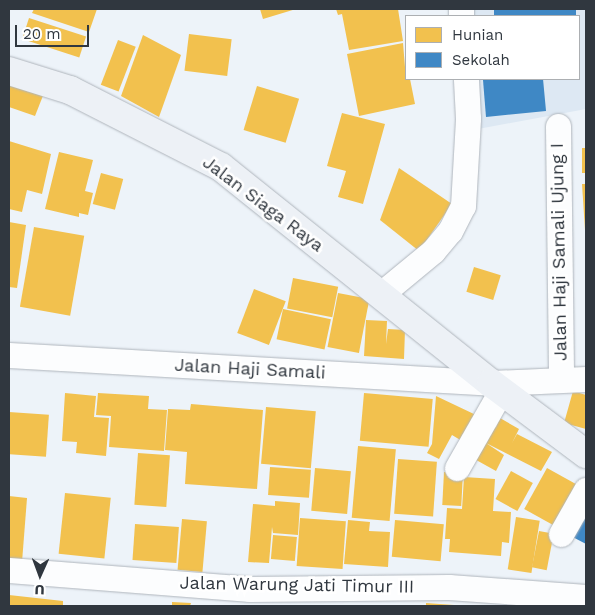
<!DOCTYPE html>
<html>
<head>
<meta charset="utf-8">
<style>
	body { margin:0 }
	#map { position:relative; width:595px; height:615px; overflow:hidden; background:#edf3f9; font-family:"Work Sans",sans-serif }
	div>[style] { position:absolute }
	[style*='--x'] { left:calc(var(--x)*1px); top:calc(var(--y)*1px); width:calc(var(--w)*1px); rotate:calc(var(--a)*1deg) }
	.built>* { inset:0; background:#dde8f3 }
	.homes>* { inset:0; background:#f2c14e; transform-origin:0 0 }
	.schools>* { inset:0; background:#3f88c5; transform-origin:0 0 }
	.roads { filter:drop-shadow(0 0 1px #afb5bc) drop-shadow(0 0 1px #afb5bc) }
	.minor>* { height:25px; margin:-12.5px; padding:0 12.5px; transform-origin:12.5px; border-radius:12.5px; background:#fcfdfe }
	.major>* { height:28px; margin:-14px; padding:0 14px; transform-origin:14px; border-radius:14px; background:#edf1f6 }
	span { translate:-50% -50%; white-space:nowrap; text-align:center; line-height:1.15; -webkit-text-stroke:5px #fff; paint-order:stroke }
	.street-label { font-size:18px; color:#30373f }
	.frame { position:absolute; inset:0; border:10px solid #30373f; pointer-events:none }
	.legend { position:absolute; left:405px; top:15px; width:175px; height:65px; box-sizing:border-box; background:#fff; border:1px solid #acafb2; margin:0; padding:6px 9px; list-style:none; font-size:15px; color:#30373f }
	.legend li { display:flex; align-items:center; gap:10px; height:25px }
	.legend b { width:25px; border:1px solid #acafb2 }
	.north { position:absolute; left:15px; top:550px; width:50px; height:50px; -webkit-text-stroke:4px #fff; paint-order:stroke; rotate:182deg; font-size:14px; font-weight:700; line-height:20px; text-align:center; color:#30373f }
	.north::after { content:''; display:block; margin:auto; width:18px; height:22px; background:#30373f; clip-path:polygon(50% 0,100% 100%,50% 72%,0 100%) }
	.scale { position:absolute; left:15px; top:25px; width:74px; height:22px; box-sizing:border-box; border:2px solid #30373f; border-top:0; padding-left:6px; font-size:15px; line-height:18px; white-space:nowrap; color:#30373f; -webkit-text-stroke:4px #fff; paint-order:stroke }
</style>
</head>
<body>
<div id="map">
	<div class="built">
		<i style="clip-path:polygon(469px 9px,585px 9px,586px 109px,478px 129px,474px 79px,579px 79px,579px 16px,470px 16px)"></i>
	</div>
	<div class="homes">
		<i style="clip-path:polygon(34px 9px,97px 9px,89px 32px,32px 13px)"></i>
		<i style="clip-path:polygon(260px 9px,296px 9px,263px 19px)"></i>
		<i style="clip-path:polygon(336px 9px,398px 9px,403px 41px,349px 50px,342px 14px,338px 15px)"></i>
		<i style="left:29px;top:18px;width:60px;height:22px;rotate:18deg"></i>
		<i style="left:189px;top:34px;width:43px;height:37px;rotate:7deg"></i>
		<i style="clip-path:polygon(143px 35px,181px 55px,159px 117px,121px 96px)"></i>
		<i style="left:118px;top:40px;width:19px;height:48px;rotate:21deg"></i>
		<i style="clip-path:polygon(403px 43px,406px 79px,410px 79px,415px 104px,359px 116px,347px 54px)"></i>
		<i style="clip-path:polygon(9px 75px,46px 88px,35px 116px,9px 107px)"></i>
		<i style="left:257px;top:86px;width:44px;height:46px;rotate:17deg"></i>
		<i style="clip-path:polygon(342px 113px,385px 124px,363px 204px,338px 197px,346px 171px,327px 166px)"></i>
		<i style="clip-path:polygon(9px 141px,51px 154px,42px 194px,27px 190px,22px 212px,9px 209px)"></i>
		<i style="left:582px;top:148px;width:4px;height:25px"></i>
		<i style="clip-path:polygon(59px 152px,93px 160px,85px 191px,93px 193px,88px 215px,79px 213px,79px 217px,45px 209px)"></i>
		<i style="clip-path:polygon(399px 168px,452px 204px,419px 251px,380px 220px)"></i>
		<i style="left:101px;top:173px;width:23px;height:32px;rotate:15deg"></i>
		<i style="clip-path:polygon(582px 184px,586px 184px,586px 230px,585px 230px)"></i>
		<i style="clip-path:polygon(9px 222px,26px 225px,17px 288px,9px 287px)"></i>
		<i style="left:34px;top:227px;width:51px;height:81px;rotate:10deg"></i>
		<i style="left:474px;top:267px;width:28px;height:26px;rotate:17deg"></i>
		<i style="left:293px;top:278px;width:46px;height:31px;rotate:11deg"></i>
		<i style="left:254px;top:289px;width:34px;height:47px;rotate:21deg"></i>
		<i style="left:338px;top:293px;width:32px;height:55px;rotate:11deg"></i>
		<i style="left:283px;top:309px;width:49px;height:31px;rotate:12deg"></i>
		<i style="clip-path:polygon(366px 320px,387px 321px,386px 344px,388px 329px,405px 330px,404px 359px,364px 356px)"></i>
		<i style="clip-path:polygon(573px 391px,586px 395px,586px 429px,564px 423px)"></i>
		<i style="clip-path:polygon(65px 393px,96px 396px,94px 417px,109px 418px,106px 456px,76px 453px,77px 442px,62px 441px)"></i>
		<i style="clip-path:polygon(98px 393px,149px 396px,148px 409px,167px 410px,164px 451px,109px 447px,111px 416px,96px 415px)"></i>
		<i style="left:364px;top:393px;width:69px;height:48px;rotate:5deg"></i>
		<i style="clip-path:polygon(436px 396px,476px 415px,462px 441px,452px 435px,439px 459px,427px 453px,432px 444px)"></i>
		<i style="clip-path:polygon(191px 404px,263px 410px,257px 489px,185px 484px,187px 452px,165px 450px,168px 409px,190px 410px)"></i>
		<i style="left:266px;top:407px;width:50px;height:57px;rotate:5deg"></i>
		<i style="left:9px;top:412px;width:40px;height:42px;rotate:4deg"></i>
		<i style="clip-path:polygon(500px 418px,519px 429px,512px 443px,517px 434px,552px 452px,541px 471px,486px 443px,504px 455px,496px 471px,469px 456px,487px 422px,496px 427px)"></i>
		<i style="left:358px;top:446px;width:38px;height:72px;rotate:5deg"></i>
		<i style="left:138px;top:453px;width:32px;height:52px;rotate:4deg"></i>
		<i style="left:398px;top:459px;width:39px;height:55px;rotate:4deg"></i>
		<i style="left:270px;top:467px;width:41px;height:28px;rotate:4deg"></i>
		<i style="left:315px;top:468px;width:36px;height:43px;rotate:5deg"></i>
		<i style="left:547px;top:468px;width:35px;height:47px;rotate:29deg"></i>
		<i style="left:511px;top:471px;width:25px;height:32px;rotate:29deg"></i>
		<i style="left:444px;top:472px;width:19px;height:33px;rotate:3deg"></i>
		<i style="clip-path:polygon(464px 477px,495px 479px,493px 511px,511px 512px,509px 543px,502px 542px,501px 556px,449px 552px,450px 539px,445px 539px,447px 508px,462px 509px)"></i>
		<i style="left:65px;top:493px;width:46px;height:61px;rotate:6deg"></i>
		<i style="clip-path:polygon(9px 496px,27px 498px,22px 562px,9px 561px)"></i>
		<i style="clip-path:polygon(275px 501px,300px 503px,298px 535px,273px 533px,272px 527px,269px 563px,248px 562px,253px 504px,275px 506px)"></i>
		<i style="left:516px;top:517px;width:24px;height:53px;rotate:9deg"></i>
		<i style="left:300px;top:518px;width:46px;height:48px;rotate:4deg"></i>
		<i style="left:182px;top:519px;width:25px;height:51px;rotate:5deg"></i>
		<i style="clip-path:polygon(348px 520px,370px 522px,369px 531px,390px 532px,388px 567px,344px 564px)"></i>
		<i style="left:395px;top:520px;width:49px;height:37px;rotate:5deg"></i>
		<i style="left:135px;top:524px;width:44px;height:36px;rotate:4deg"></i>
		<i style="left:539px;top:531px;width:15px;height:37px;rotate:11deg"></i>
		<i style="left:273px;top:535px;width:24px;height:24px;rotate:5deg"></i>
		<i style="clip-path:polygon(9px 595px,63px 601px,63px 606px,9px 606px)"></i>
		<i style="clip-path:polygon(172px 602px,191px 603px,190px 606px,172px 606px)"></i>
		<i style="clip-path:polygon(426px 603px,454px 605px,454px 606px,426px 606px)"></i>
	</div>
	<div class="schools">
		<i style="left:494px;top:9px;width:82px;height:7px"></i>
		<i style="clip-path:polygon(543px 79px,546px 111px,486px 117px,483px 80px)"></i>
		<i style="clip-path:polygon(586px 499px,586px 544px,567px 534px)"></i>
	</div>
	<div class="roads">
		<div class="minor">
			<i style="--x:461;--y:9;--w:7;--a:90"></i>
			<i style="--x:558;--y:126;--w:252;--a:89.3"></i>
			<i style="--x:381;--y:294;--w:67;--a:-39.6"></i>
			<i style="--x:433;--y:251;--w:26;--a:-50"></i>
			<i style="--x:450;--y:231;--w:28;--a:-63"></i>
			<i style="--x:463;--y:206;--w:88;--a:-86.7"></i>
			<i style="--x:468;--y:118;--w:39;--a:-93"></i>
			<i style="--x:9;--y:355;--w:483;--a:3.3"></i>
			<i style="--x:491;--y:383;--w:95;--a:-2.4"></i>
			<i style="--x:457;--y:468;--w:89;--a:-60.3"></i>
			<i style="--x:561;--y:534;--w:51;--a:-60.4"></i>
			<i style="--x:9;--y:570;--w:242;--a:4.5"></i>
			<i style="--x:250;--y:589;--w:199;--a:-0.6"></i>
			<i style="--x:449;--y:587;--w:137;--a:4.2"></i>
		</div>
		<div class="major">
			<i style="--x:9;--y:71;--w:64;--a:17.3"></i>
			<i style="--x:70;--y:90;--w:169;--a:27"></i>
			<i style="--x:221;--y:167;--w:346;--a:38.7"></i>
			<i style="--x:491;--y:383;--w:119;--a:36.8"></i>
		</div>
	</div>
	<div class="street-label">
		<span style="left:263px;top:204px;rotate:37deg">Jalan Siaga Raya</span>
		<span style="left:559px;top:252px;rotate:-91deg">Jalan Haji Samali Ujung I</span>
		<span style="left:250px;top:369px;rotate:3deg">Jalan Haji Samali</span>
		<span style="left:297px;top:585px;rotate:1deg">Jalan Warung Jati Timur III</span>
	</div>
	<div class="frame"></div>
	<ul class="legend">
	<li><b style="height:14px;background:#f2c14e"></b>Hunian</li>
	<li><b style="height:14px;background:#3f88c5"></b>Sekolah</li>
	</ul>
	<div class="north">U</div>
	<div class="scale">20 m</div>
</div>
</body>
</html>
